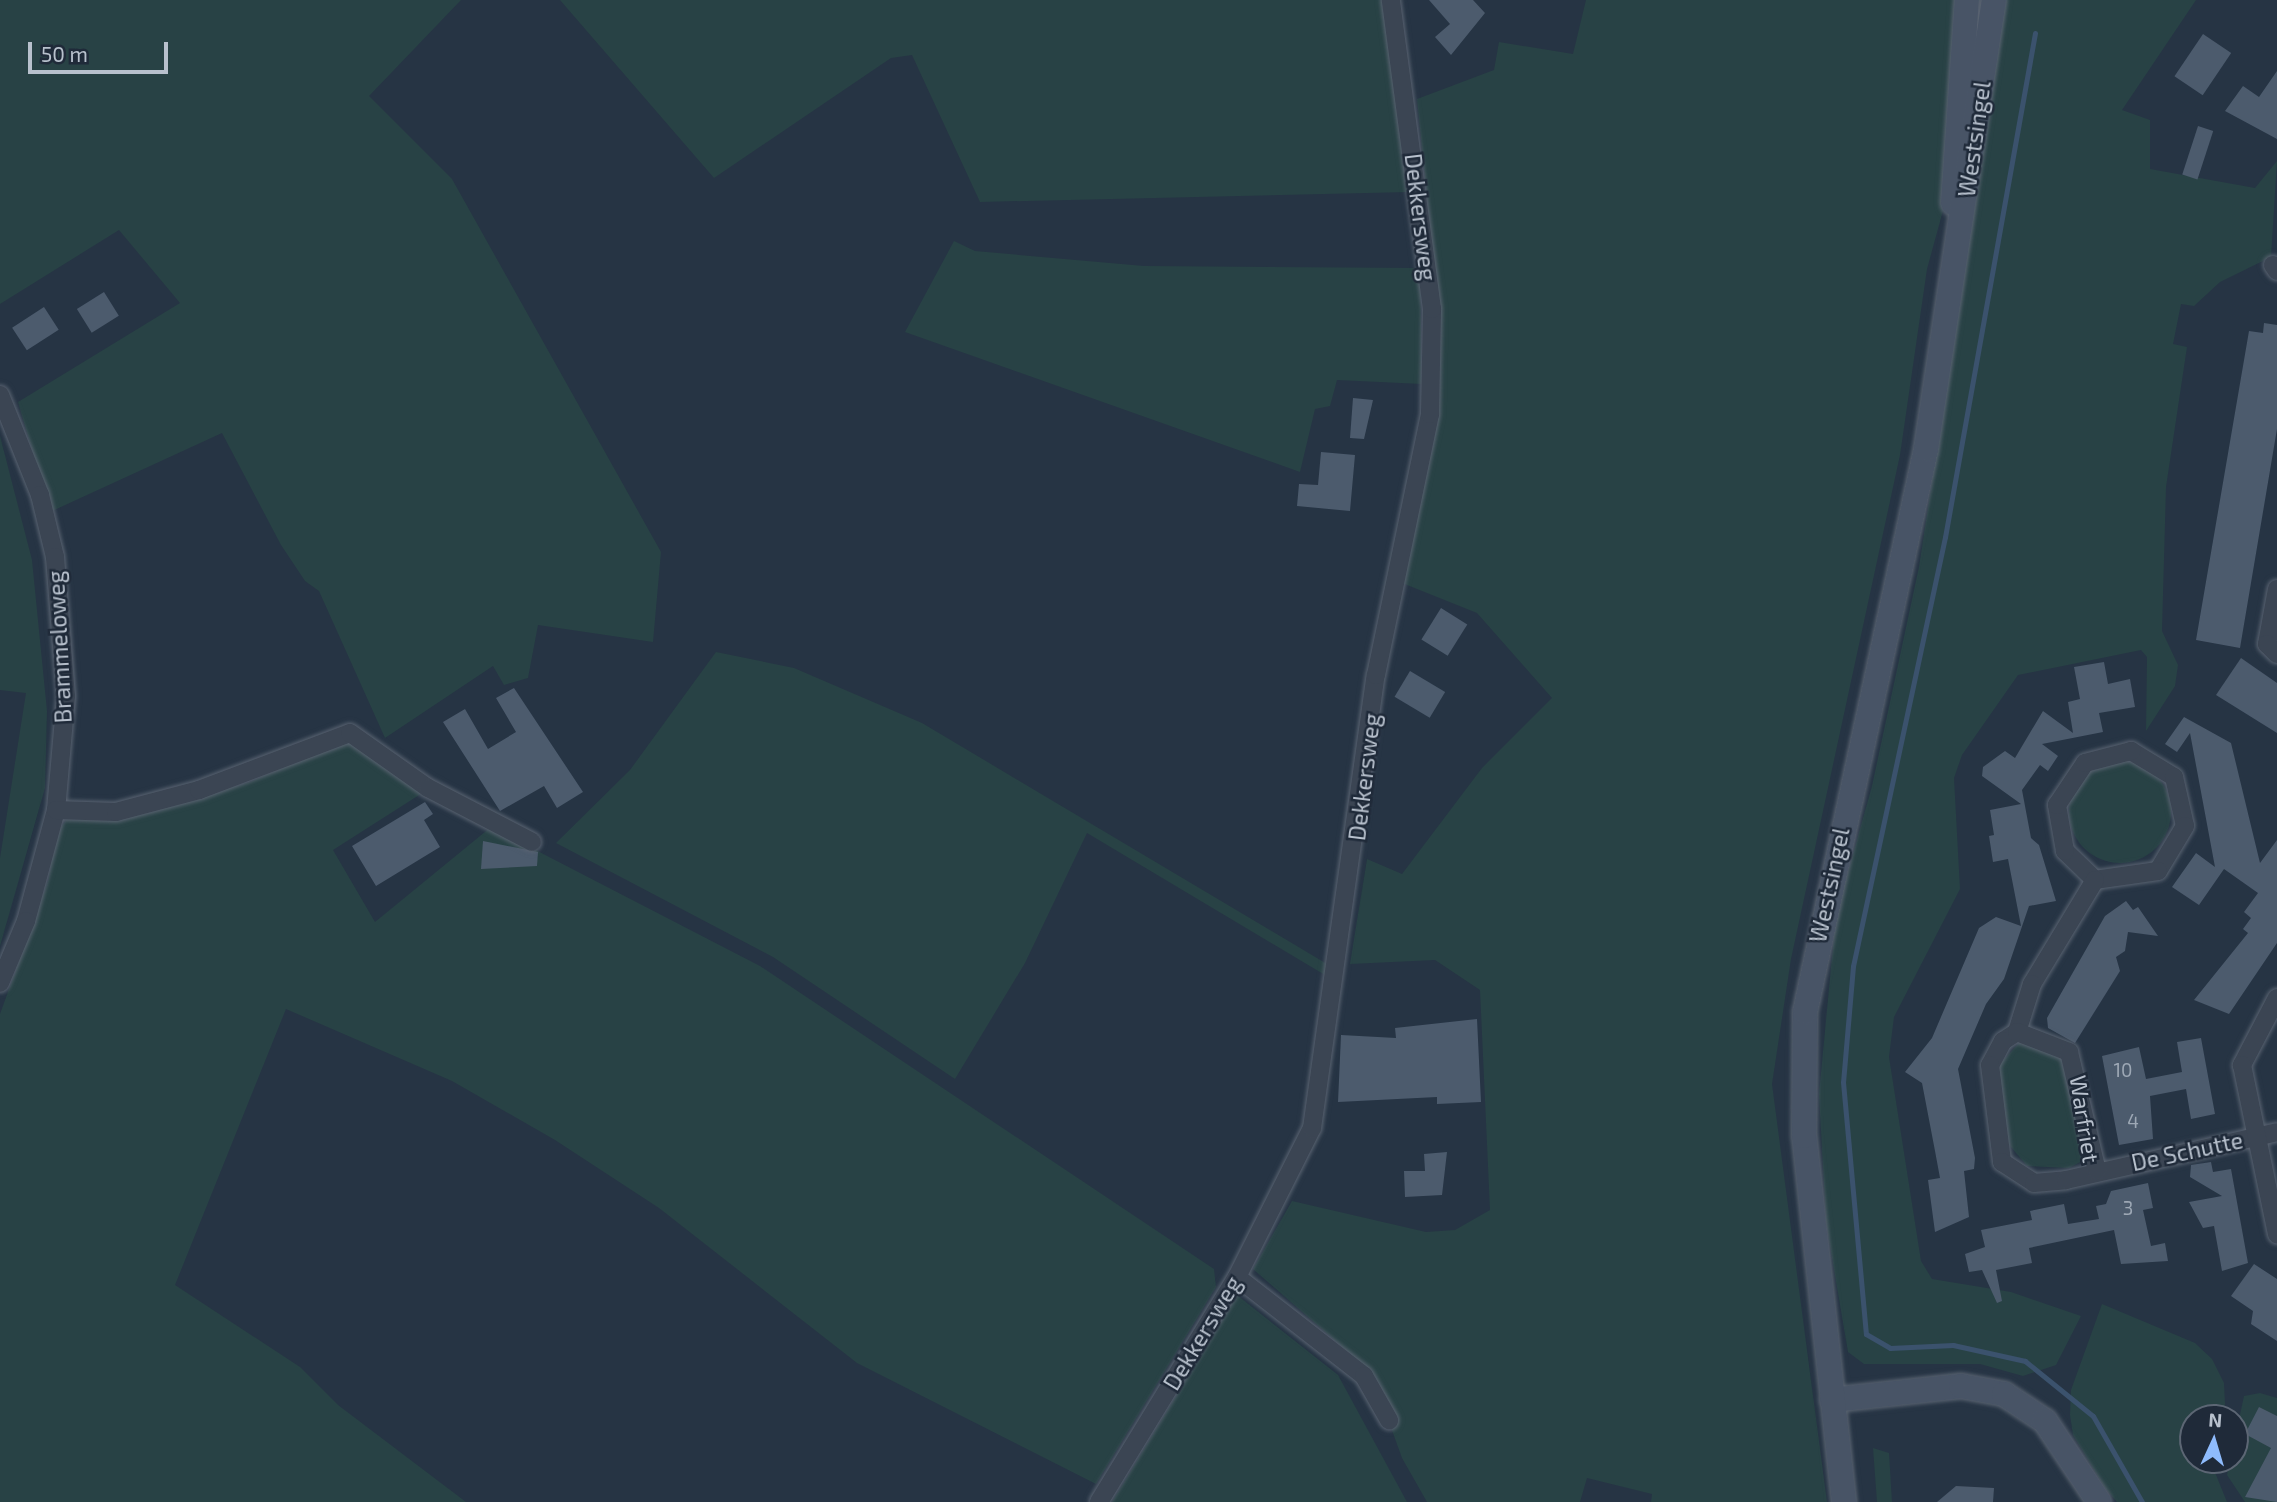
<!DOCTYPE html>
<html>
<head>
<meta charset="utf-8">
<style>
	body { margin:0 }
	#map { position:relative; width:2277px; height:1502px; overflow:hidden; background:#263444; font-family:"Exo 2",sans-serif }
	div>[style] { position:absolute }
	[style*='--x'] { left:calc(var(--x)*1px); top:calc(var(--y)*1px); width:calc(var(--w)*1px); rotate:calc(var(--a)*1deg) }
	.green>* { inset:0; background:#284245 }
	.round { border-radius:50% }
	.stream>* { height:5px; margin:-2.5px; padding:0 2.5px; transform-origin:2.5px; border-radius:2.5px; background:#3b526d }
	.building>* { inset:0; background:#4c5b6d; transform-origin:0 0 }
	.roads { filter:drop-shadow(0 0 2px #596371) drop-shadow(0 0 2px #596371) }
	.street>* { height:18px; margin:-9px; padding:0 9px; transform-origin:9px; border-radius:9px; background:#3b4553 }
	.secondary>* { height:24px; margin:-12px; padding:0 12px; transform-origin:12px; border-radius:12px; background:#485466 }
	span { translate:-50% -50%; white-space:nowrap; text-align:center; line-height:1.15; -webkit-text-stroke:5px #1f2a39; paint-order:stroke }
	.number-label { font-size:19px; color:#9da8b5 }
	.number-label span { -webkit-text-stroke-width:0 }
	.street-label { font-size:23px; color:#b8c1cd }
	.north { position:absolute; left:2179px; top:1404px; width:70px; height:70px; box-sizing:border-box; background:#1f2a39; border:2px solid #5c6674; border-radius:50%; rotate:4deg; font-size:19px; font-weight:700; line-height:28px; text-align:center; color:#b8c1cd }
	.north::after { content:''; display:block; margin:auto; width:24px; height:32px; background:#8ebbfc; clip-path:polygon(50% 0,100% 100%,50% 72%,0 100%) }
	.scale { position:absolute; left:28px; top:42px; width:140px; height:32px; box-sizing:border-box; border:4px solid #b8c1cd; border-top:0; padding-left:9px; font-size:21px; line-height:24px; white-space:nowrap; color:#b8c1cd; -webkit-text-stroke:5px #1f2a39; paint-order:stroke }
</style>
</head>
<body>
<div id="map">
	<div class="green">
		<i style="clip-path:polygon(0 0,461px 0,369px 96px,452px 179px,661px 552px,653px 642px,538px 625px,528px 678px,504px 685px,493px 666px,385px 738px,319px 591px,305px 581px,281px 545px,222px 433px,50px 512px,18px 402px,180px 303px,119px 230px,0 304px)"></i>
		<i style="clip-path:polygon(560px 0,1389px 0,1410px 192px,980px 202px,912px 55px,891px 58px,714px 178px)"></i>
		<i style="clip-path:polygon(1586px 0,1960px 0,1947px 196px,1927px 269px,1900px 455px,1791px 959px,1772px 1084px,1827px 1502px,1651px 1502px,1652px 1494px,1587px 1478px,1580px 1502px,1427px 1502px,1402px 1458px,1371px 1372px,1253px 1269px,1292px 1201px,1426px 1232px,1455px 1230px,1490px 1210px,1480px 990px,1435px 960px,1350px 964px,1367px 859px,1402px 874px,1482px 768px,1552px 698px,1477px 613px,1402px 583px,1438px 308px,1417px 99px,1494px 70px,1499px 42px,1573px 54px)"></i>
		<i style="clip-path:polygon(2005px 0,2196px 0,2122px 110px,2150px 120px,2150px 169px,2255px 188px,2277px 161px,2271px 257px,2220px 282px,2194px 306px,2181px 304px,2173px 344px,2187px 347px,2166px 487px,2162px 631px,2178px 665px,2175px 686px,2146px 731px,2147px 657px,2141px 650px,2018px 675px,1962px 755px,1954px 778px,1960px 889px,1894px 1017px,1889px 1057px,1921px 1261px,1932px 1279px,2011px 1292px,2081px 1316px,2056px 1365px,2023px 1376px,1980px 1364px,1864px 1364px,1848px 1352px,1826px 1222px,1819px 1094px,1836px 915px,1872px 786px,1919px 567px)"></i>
		<i style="clip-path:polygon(954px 241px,975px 251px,1144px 266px,1420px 268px,1422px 384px,1337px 380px,1330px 406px,1315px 409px,1300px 472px,905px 332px)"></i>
		<i style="clip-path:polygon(0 436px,32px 560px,47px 711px,45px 788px,0 946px,0 858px,26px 693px,0 690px)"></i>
		<i style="clip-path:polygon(716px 652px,794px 668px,922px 723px,1332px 967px,1330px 978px,1087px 833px,1025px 963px,955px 1079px,773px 957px,556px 843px,630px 770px)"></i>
		<i style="clip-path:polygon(349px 739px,427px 790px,333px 850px,375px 922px,491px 827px,760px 966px,1214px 1269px,1216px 1287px,1096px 1484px,857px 1363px,659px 1208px,555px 1140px,452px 1081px,286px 1009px,175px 1285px,300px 1367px,338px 1405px,466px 1502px,0 1502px,0 1014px,48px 881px,56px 834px,67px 819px,181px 802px,250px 782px)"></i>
		<i class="round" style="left:2069px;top:761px;width:102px;height:102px"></i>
		<i style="clip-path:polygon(2020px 1042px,2063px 1059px,2083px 1149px,2082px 1161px,2069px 1168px,2027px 1166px,2006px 1141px,1999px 1065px)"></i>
		<i style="clip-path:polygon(1237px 1295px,1338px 1375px,1407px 1502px,1112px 1502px)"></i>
		<i style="clip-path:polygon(2102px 1304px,2195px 1343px,2212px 1359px,2224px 1383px,2225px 1404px,2220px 1418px,2193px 1418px,2193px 1460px,2210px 1460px,2227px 1502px,2117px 1502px,2105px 1488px,2073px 1435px,2070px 1415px,2071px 1390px)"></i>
		<i style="clip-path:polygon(2260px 1393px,2277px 1398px,2277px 1502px,2245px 1502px,2227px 1475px,2244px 1396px)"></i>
		<i style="clip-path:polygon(1873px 1448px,1889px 1453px,1892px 1502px,1877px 1502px)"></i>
	</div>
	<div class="stream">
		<i style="--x:2035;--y:33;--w:512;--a:100.12"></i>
		<i style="--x:1945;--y:537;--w:439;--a:102.1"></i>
		<i style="--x:1853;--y:966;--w:116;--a:94.9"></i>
		<i style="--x:1843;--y:1082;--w:253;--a:84.8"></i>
		<i style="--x:1866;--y:1334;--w:28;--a:30"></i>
		<i style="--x:1890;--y:1348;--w:63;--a:-2.7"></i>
		<i style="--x:1953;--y:1345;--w:74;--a:12.5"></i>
		<i style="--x:2025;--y:1361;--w:87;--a:39"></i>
		<i style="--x:2093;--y:1416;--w:99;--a:60.3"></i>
	</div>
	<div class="building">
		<i style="clip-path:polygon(1429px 0,1473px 0,1485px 13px,1451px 55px,1435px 37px,1450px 24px)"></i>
		<i style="left:2203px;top:34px;width:34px;height:51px;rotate:34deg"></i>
		<i style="clip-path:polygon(2277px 71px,2277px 139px,2225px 111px,2243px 86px,2259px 97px)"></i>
		<i style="left:2198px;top:126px;width:16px;height:51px;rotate:18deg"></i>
		<i style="left:104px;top:292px;width:28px;height:32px;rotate:58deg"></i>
		<i style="left:44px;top:307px;width:27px;height:38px;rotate:57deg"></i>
		<i style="clip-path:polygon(2264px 323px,2277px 325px,2277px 429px,2240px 648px,2196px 640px,2249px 331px,2263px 333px)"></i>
		<i style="clip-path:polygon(1353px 398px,1373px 400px,1364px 439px,1350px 438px)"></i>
		<i style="clip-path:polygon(1321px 452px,1355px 455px,1350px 511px,1297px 506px,1299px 484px,1318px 485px)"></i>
		<i style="left:1441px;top:608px;width:31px;height:37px;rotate:32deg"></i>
		<i style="clip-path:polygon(2241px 658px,2277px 683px,2277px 733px,2216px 695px)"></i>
		<i style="clip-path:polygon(2104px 662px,2108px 684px,2130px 679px,2135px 707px,2099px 713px,2103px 732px,2042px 744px,2058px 756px,2048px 771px,2040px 765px,2022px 790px,2031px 838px,2039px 845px,2056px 901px,2029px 906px,2004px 979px,1986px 1004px,1958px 1069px,1975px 1158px,1974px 1169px,1964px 1171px,1969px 1217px,1935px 1232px,1928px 1180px,1940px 1178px,1935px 1151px,1922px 1083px,1905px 1072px,1932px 1038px,1979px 928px,1996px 917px,2021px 926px,2008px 859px,1993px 862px,1989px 836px,1994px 835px,1990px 810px,2021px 804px,1982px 776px,1983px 767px,2005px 751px,2015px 758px,2043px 711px,2073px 733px,2068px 702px,2080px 699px,2074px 667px)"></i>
		<i style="left:1410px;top:671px;width:41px;height:30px;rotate:31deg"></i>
		<i style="clip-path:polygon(514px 688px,583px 792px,557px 808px,544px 786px,500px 811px,443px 722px,465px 709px,488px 749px,516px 732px,496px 698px)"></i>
		<i style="clip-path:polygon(2184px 717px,2231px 743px,2260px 863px,2277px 840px,2277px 943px,2229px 1014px,2194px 1000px,2248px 933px,2243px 929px,2251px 918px,2244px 912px,2258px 893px,2224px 869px,2199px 905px,2172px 887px,2196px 853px,2215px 867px,2190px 733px,2177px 752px,2165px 744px)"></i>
		<i style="clip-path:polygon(425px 802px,433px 814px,424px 820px,440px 847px,376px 886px,352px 846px)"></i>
		<i style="clip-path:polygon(483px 841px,538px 852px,537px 866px,481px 869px)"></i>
		<i style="clip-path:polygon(2126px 901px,2133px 910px,2138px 907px,2158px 936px,2128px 932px,2125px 951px,2116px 957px,2120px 971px,2075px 1043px,2048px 1028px,2047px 1018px,2105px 916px)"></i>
		<i style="clip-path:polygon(1477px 1019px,1481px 1102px,1437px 1104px,1437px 1097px,1338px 1102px,1341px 1035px,1396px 1038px,1395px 1028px)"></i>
		<i style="clip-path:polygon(2201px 1038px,2215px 1114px,2191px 1119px,2186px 1089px,2150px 1096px,2153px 1139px,2119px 1145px,2102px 1056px,2139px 1047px,2146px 1079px,2182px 1072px,2177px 1042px)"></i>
		<i style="clip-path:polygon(1447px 1152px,1442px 1195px,1405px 1197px,1404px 1171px,1425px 1171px,1424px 1154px)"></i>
		<i style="clip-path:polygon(2211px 1162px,2213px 1172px,2231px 1169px,2248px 1263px,2222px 1271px,2214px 1226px,2203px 1228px,2189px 1202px,2222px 1196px,2190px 1177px,2191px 1165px)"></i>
		<i style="clip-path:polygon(2148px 1183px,2153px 1208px,2143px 1210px,2151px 1246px,2165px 1243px,2168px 1261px,2121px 1264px,2114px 1230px,2029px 1248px,2032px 1263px,1996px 1270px,2002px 1301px,1997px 1303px,1982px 1270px,1969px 1272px,1965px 1254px,1985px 1247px,1981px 1230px,2032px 1220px,2030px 1211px,2064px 1204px,2068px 1224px,2099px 1219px,2096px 1206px,2106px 1204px,2111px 1191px)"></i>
		<i style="clip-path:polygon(2254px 1264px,2277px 1279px,2277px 1341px,2251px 1324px,2253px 1311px,2231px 1296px)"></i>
		<i style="clip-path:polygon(2259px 1407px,2277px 1416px,2277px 1502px,2245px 1497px,2271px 1448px,2245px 1434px)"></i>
		<i style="clip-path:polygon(1956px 1486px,1994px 1488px,1993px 1502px,1937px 1502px)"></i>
	</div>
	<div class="roads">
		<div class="street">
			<i style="--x:2273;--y:265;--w:7;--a:56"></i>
			<i style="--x:0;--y:395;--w:108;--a:68.2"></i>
			<i style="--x:40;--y:495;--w:64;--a:76.4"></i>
			<i style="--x:55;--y:557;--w:139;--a:85.5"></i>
			<i style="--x:66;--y:696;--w:114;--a:95"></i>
			<i style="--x:56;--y:810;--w:115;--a:105.1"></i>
			<i style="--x:26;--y:921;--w:67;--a:112.8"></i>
			<i style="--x:2277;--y:589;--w:56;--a:100.3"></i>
			<i style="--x:2267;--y:644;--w:14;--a:45"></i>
			<i style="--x:2131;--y:751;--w:50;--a:31.2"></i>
			<i style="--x:2174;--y:777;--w:50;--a:77.3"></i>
			<i style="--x:2185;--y:826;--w:52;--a:121"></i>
			<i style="--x:2158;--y:871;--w:64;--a:171.9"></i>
			<i style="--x:2095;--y:880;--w:42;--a:-136"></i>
			<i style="--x:2065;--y:851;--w:47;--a:-99.9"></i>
			<i style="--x:2057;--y:805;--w:50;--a:-56.3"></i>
			<i style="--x:2085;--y:763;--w:48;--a:-14.6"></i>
			<i style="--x:56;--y:810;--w:60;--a:1.9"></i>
			<i style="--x:116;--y:812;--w:86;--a:-14.8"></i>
			<i style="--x:199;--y:790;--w:161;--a:-20.7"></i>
			<i style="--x:350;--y:733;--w:95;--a:35.2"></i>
			<i style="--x:428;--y:788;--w:117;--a:27.4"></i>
			<i style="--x:2095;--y:880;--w:122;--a:121.2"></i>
			<i style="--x:2032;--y:984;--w:50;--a:107.4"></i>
			<i style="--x:2017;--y:1032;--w:17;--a:147"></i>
			<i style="--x:2003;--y:1041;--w:27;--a:118"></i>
			<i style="--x:1990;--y:1065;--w:98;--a:82.9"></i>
			<i style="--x:2002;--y:1162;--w:38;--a:33"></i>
			<i style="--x:2034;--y:1183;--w:32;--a:-5"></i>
			<i style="--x:2066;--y:1180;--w:216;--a:-12.8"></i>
			<i style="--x:2277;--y:998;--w:76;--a:117.6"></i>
			<i style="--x:2242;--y:1065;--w:173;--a:78.3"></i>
			<i style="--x:2017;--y:1032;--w:56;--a:21"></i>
			<i style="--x:2069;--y:1052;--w:122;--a:76.8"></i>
			<i style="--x:1237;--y:1277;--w:161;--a:37.9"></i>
			<i style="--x:1364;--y:1376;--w:51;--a:60.4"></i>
			<i style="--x:1099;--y:1502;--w:264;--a:-58.5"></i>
			<i style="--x:1237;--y:1277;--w:167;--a:-63.3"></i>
			<i style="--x:1312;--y:1128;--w:457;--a:-82"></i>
			<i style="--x:1376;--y:675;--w:267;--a:-78.3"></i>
			<i style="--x:1430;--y:414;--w:105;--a:-88.9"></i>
			<i style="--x:1432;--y:309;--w:312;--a:-97.6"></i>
		</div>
		<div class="secondary">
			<i style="--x:1953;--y:203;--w:203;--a:-86.1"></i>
			<i style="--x:1832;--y:1400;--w:130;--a:-6.2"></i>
			<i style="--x:1961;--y:1386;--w:44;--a:10.5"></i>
			<i style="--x:2004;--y:1394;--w:49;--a:33.4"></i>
			<i style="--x:2045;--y:1421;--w:97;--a:56.3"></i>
			<i style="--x:1844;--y:1502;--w:368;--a:-96.2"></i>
			<i style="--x:1804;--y:1136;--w:124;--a:-89.5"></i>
			<i style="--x:1805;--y:1012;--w:576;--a:-77.87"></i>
			<i style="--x:1926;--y:449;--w:454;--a:-81.4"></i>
		</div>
	</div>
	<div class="number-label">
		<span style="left:2123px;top:1070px">10</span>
		<span style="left:2133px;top:1121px">4</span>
		<span style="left:2128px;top:1208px">3</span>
	</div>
	<div class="street-label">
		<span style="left:1974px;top:139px;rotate:-82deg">Westsingel</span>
		<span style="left:1421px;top:217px;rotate:83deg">Dekkersweg</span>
		<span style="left:59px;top:647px;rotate:-93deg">Brammeloweg</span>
		<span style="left:1364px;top:777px;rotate:-83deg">Dekkersweg</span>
		<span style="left:1829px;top:885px;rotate:-78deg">Westsingel</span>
		<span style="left:2085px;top:1119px;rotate:81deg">Warfriet</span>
		<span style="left:2187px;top:1151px;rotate:-12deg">De Schutte</span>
		<span style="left:1202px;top:1333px;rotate:-59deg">Dekkersweg</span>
	</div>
	<div class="north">N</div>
	<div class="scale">50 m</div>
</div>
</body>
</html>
